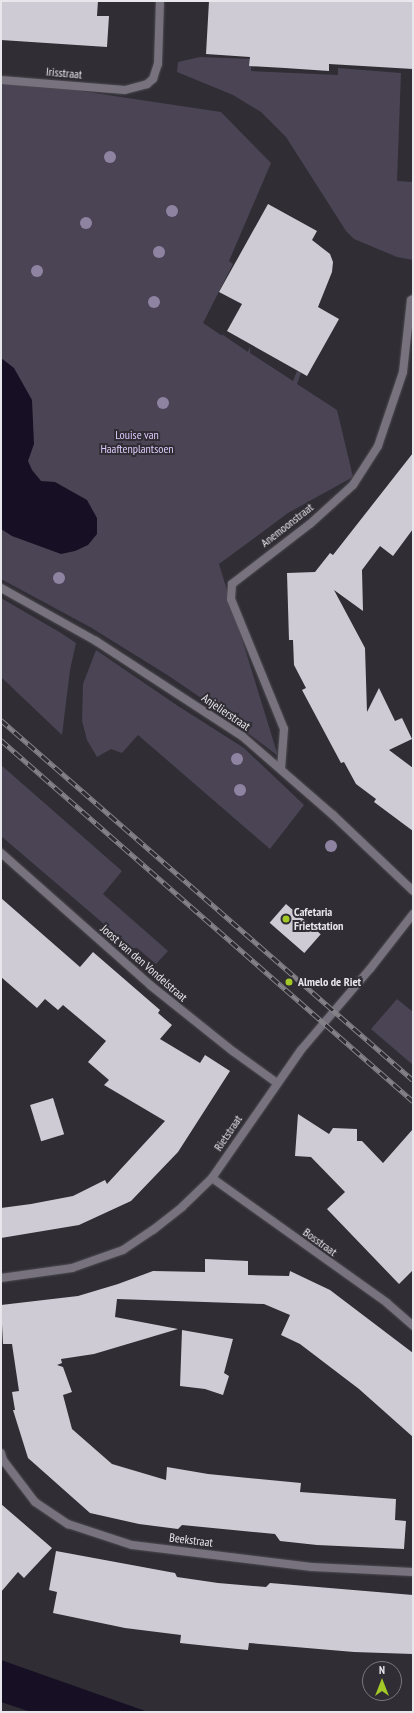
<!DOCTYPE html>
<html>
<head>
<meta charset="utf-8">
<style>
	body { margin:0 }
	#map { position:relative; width:414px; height:1713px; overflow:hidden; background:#302d34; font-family:"PT Sans Narrow",sans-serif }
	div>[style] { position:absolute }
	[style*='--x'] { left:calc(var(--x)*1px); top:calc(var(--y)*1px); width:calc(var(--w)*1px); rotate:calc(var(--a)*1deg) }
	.green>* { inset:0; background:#4a4455 }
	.water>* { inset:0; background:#170f23 }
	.building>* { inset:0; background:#cfcbd4; transform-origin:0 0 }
	.roads { filter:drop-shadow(0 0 1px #4d4b51) drop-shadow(0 0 1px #4d4b51) }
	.minor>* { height:8px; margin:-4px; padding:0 4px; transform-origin:4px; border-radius:4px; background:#77727e }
	.rail>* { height:4.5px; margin-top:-2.25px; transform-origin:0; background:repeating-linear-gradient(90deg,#302d34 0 9px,#858388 0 18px); box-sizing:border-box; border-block:1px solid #858388 }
	.trees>* { width:12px; height:12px; margin:-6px; border-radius:50%; background:#8f83a2 }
	.dots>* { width:11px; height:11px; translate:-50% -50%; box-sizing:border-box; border:2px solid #302d34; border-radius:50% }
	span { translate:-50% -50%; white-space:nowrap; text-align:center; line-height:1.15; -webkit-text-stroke:4px #302d34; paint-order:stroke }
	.street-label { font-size:12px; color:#e8e7eb }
	.park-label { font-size:12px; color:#ddcafc }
	.poi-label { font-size:12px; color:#e8e7eb; font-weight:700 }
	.left { translate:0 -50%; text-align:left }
	.frame { position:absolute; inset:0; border:2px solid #e8e7eb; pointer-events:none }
	.north { position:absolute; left:362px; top:1661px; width:40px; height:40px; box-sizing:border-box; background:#302d34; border:1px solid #7a777d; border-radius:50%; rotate:0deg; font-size:11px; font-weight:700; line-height:16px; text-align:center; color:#e8e7eb }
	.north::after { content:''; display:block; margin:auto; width:14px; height:18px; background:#a3c927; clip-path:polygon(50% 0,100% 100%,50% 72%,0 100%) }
</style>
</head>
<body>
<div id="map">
	<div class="green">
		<i style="clip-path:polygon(200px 57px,252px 59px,251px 71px,338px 75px,338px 68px,401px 73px,397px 181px,413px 182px,413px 260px,397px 257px,354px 239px,346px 231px,286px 137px,261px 112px,233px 95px,177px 72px,178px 62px)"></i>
		<i style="clip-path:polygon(1px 79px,221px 112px,271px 163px,229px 261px,233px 264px,203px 323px,221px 335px,227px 334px,223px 335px,248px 352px,250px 346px,250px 353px,293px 381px,297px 371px,301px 373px,297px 384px,337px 410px,353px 477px,288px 513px,219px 564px,278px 756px,204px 700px,169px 676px,90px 627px,1px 579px)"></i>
		<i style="clip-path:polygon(1px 598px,61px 633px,76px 643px,70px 670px,62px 735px,1px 677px)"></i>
		<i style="clip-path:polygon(96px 650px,178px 706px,244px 748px,304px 805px,270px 849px,138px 735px,122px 753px,111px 749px,97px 757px,87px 740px,82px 721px,83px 684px)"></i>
		<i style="clip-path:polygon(1px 765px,122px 871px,103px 894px,168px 951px,156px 964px,137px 948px,132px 948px,1px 836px)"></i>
		<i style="clip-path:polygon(397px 999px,413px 1012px,413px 1065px,371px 1029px)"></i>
	</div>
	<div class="water">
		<i style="clip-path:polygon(1px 358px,14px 368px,32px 400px,34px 444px,28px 461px,32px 470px,41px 481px,55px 482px,87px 500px,97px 518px,97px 534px,88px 545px,75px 551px,61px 554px,12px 536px,1px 529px)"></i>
		<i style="clip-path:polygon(1px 1660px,148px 1712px,31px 1712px,1px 1702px)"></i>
	</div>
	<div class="building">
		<i style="clip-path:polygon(1px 1px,98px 1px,97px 16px,109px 16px,107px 47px,1px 40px)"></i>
		<i style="clip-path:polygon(209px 1px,413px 1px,413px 69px,329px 64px,329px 71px,285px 68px,249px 66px,250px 57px,206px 54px)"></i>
		<i style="clip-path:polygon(268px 204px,317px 231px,312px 240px,330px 254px,333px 262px,332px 272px,318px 307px,339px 319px,307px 376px,227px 331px,242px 304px,219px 292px)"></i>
		<i style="clip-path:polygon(413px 453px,413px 529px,393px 556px,380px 546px,362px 570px,363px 611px,334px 590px,365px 648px,367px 712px,379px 688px,395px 721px,402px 718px,412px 739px,389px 750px,413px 768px,413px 831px,374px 802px,376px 799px,356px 784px,344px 762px,341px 763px,302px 690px,306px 688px,294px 665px,293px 640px,289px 640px,287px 573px,315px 572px,330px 553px,333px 555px)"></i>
		<i style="clip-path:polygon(1px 898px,80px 967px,93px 952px,160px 1010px,158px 1013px,172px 1025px,160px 1039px,200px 1063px,205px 1055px,230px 1071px,178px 1152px,131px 1201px,79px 1225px,1px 1238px,1px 1208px,31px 1204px,73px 1196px,105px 1180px,107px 1184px,165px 1121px,104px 1085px,109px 1080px,88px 1062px,106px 1041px,63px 1005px,58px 1010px,45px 999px,37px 1008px,1px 977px)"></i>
		<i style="left:286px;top:904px;width:46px;height:25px;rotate:41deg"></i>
		<i style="left:53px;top:1098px;width:38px;height:24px;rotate:73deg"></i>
		<i style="clip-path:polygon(298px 1114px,329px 1134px,333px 1128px,357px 1129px,357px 1141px,362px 1141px,383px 1163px,413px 1129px,413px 1270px,399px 1284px,327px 1209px,345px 1192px,311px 1157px,295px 1156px)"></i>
		<i style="clip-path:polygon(205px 1259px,248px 1261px,248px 1275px,289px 1276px,290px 1271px,330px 1290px,413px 1353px,413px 1437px,359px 1389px,300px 1344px,281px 1335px,290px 1315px,264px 1304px,117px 1299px,115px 1317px,178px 1329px,94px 1354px,61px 1359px,62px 1363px,57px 1365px,63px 1367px,72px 1392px,63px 1395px,72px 1429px,112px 1464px,166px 1480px,167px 1467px,208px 1474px,301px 1483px,300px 1492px,396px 1499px,395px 1520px,406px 1521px,404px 1549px,317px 1545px,280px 1541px,275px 1534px,182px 1525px,178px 1529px,139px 1524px,90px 1513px,28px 1458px,13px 1410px,15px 1410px,12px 1392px,19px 1391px,12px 1344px,3px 1344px,1px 1305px,78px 1296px,118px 1284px,153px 1271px,205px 1272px)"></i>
		<i style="clip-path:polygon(182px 1330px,233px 1339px,224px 1373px,229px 1376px,223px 1395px,205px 1389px,180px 1386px)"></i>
		<i style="clip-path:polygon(1px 1504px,52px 1548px,24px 1578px,18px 1572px,1px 1592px)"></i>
		<i style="clip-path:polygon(56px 1551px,175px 1573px,177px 1577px,218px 1583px,266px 1587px,270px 1583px,413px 1595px,413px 1654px,354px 1652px,249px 1643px,248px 1650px,208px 1646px,180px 1643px,181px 1635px,125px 1628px,53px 1613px,57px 1592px,49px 1590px)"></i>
	</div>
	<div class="roads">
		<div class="minor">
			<i style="--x:1;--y:80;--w:124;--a:4.6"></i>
			<i style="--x:125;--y:90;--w:23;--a:-15"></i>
			<i style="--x:147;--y:84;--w:8;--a:-40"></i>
			<i style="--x:153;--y:79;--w:16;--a:-72"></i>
			<i style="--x:158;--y:64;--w:63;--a:-88.2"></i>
			<i style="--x:1;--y:588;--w:109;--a:29.2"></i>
			<i style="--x:96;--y:641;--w:174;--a:33.1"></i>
			<i style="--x:242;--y:736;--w:121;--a:41"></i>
			<i style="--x:333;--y:815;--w:110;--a:43.5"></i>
			<i style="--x:281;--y:769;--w:40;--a:-85.7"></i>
			<i style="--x:284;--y:729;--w:140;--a:-112.2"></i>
			<i style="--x:231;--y:599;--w:15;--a:-86"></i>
			<i style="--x:232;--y:584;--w:98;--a:-37.6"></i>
			<i style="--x:310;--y:524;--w:58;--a:-42.2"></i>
			<i style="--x:353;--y:485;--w:46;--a:-57.3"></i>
			<i style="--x:378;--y:446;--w:78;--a:-71.3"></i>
			<i style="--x:403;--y:372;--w:72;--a:-83.7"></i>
			<i style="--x:411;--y:300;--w:2;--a:-27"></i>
			<i style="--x:1;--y:853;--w:199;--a:41.5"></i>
			<i style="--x:150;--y:985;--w:107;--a:38.6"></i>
			<i style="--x:234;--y:1052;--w:53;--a:35.8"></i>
			<i style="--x:212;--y:1178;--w:215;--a:35.5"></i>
			<i style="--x:387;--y:1303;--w:35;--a:41"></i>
			<i style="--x:1;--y:1278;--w:72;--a:-8"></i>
			<i style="--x:72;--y:1268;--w:54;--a:-19.4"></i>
			<i style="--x:123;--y:1250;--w:36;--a:-34"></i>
			<i style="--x:153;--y:1230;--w:37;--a:-38"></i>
			<i style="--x:182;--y:1207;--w:42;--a:-44"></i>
			<i style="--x:212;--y:1178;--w:156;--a:-55.2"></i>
			<i style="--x:301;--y:1050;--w:106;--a:-49.6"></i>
			<i style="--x:370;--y:969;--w:70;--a:-52"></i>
			<i style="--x:1;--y:1453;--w:7;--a:74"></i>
			<i style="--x:3;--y:1460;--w:53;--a:52.7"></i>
			<i style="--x:35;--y:1502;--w:40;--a:34"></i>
			<i style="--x:68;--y:1524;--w:67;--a:18.2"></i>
			<i style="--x:132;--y:1545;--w:181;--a:7"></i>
			<i style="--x:312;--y:1567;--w:101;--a:2.8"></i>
		</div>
	</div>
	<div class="rail">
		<i style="--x:1;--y:720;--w:547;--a:41.15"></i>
		<i style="--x:1;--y:740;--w:548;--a:41.23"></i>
	</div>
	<div class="trees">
		<i style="left:110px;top:157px"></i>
		<i style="left:172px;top:211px"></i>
		<i style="left:86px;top:223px"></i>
		<i style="left:159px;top:252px"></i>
		<i style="left:37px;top:271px"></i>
		<i style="left:154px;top:302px"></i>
		<i style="left:163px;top:403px"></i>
		<i style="left:59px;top:578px"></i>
		<i style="left:237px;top:759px"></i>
		<i style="left:240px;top:790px"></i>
		<i style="left:331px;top:846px"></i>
	</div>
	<div class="dots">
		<i style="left:286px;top:919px;background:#a3c927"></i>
		<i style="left:289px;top:982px;background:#a3c927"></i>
	</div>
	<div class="street-label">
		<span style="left:64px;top:73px;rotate:5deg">Irisstraat</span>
		<span style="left:287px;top:525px;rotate:-38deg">Anemoonstraat</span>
		<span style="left:226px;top:712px;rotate:34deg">Anjelierstraat</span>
		<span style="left:144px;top:963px;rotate:41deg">Joost van den Vondelstraat</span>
		<span style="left:228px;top:1133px;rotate:-56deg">Rietstraat</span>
		<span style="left:320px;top:1242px;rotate:36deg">Bosstraat</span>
		<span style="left:191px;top:1540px;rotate:7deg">Beekstraat</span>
	</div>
	<div class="park-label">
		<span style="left:137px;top:442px">Louise van<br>Haaftenplantsoen</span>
	</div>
	<div class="poi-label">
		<span class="left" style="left:294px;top:919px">Cafetaria<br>Frietstation</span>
		<span class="left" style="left:298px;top:982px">Almelo de Riet</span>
	</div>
	<div class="frame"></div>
	<div class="north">N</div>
</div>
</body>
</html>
